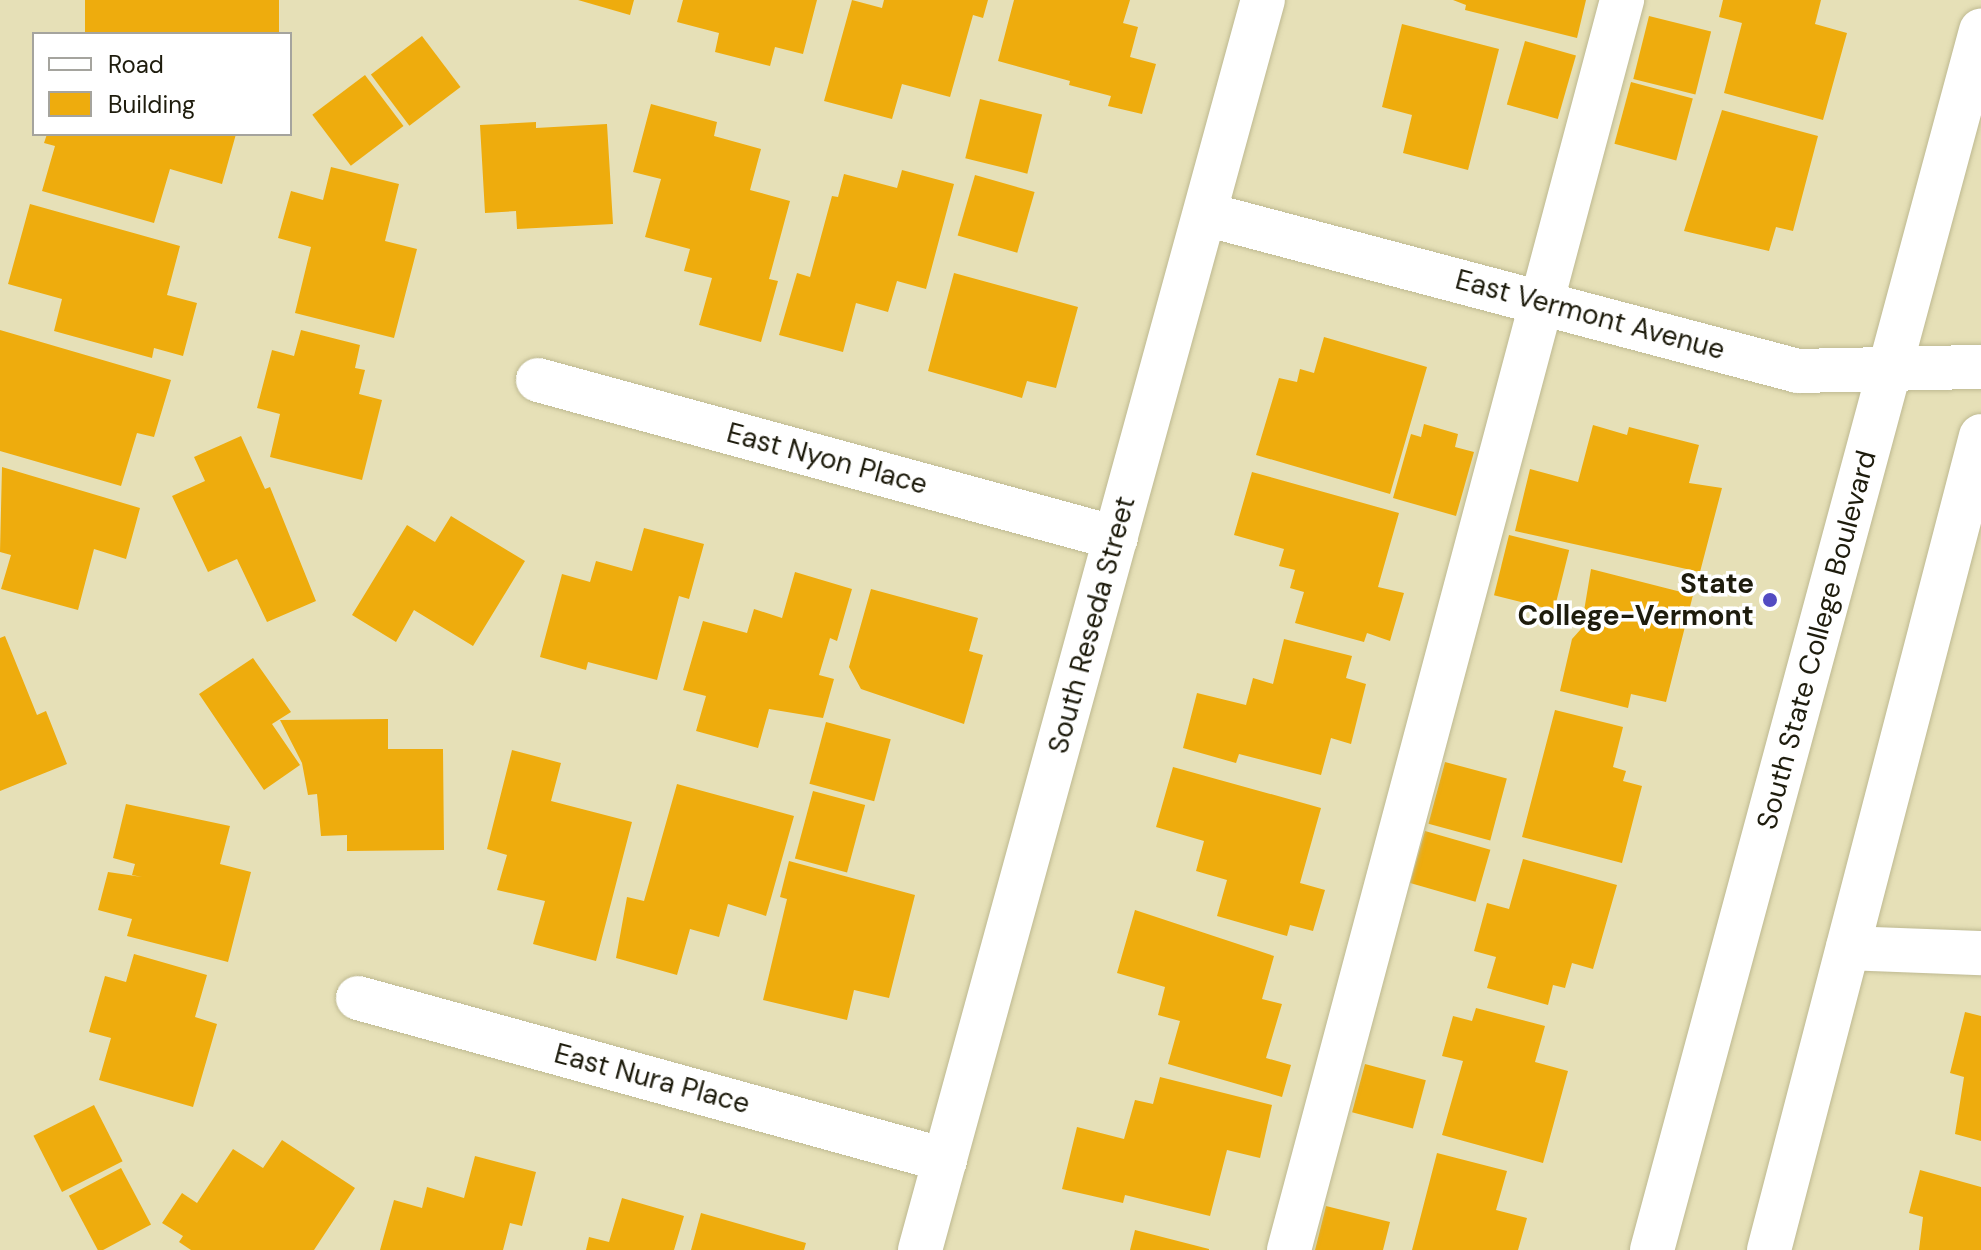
<!DOCTYPE html>
<html>
<head>
<meta charset="utf-8">
<style>
	body { margin:0 }
	#map { position:relative; width:1981px; height:1250px; overflow:hidden; background:#e6e0b7; font-family:"DM Sans",sans-serif }
	div>[style] { position:absolute }
	[style*='--x'] { left:calc(var(--x)*1px); top:calc(var(--y)*1px); width:calc(var(--w)*1px); rotate:calc(var(--a)*1deg) }
	.building>* { inset:0; background:#eeac0d; transform-origin:0 0 }
	.roads { filter:drop-shadow(0 0 2px #beb991) drop-shadow(0 0 2px #beb991) }
	.minor>* { height:44px; margin:-22px; padding:0 22px; transform-origin:22px; border-radius:22px; background:#fff }
	.major>* { height:44px; margin:-22px; padding:0 22px; transform-origin:22px; border-radius:22px; background:#fff }
	.dots>* { width:22px; height:22px; translate:-50% -50%; box-sizing:border-box; border:4px solid #fff; border-radius:50% }
	span { translate:-50% -50%; white-space:nowrap; text-align:center; line-height:1.15; -webkit-text-stroke:7px #fff; paint-order:stroke }
	.street-label { font-size:28px; color:#1e1c0d }
	.poi-label { font-size:28px; color:#1e1c0d; font-weight:700 }
	.right { translate:-100% -50%; text-align:right }
	.legend { position:absolute; left:32px; top:32px; width:260px; height:104px; box-sizing:border-box; background:#fff; border:2px solid #a5a49e; margin:0; padding:10px 14px; list-style:none; font-size:24px; color:#1e1c0d }
	.legend li { display:flex; align-items:center; gap:16px; height:40px }
	.legend b { width:40px; border:2px solid #a5a49e }
</style>
</head>
<body>
<div id="map">
	<div class="building">
		<i style="left:85px;top:0;width:194px;height:35px"></i>
		<i style="clip-path:polygon(578px 0,634px 0,630px 15px)"></i>
		<i style="clip-path:polygon(683px 0,817px 0,803px 54px,775px 47px,770px 66px,715px 52px,719px 33px,677px 22px)"></i>
		<i style="clip-path:polygon(852px 0,882px 8px,884px 0,988px 0,983px 18px,973px 15px,950px 97px,902px 84px,892px 119px,824px 101px)"></i>
		<i style="clip-path:polygon(1014px 0,1130px 0,1123px 23px,1138px 27px,1130px 57px,1156px 64px,1142px 114px,1108px 106px,1111px 96px,1069px 85px,1070px 81px,998px 61px)"></i>
		<i style="clip-path:polygon(1453px 0,1586px 0,1577px 38px,1465px 10px,1466px 5px)"></i>
		<i style="clip-path:polygon(1723px 0,1821px 0,1815px 24px,1847px 33px,1823px 120px,1724px 93px,1742px 23px,1719px 17px)"></i>
		<i style="left:1649px;top:16px;width:64px;height:65px;rotate:14deg"></i>
		<i style="clip-path:polygon(1402px 24px,1499px 49px,1468px 170px,1403px 153px,1412px 115px,1382px 107px)"></i>
		<i style="left:422px;top:36px;width:64px;height:64px;rotate:53deg"></i>
		<i style="left:1525px;top:41px;width:53px;height:66px;rotate:16deg"></i>
		<i style="left:365px;top:75px;width:64px;height:66px;rotate:53deg"></i>
		<i style="left:1631px;top:82px;width:64px;height:64px;rotate:15deg"></i>
		<i style="left:980px;top:99px;width:64px;height:61px;rotate:14deg"></i>
		<i style="clip-path:polygon(651px 104px,717px 122px,714px 136px,761px 149px,750px 190px,790px 201px,769px 279px,778px 281px,761px 342px,699px 325px,712px 278px,684px 271px,690px 249px,645px 237px,661px 179px,633px 172px)"></i>
		<i style="clip-path:polygon(1722px 110px,1818px 136px,1793px 231px,1776px 227px,1769px 251px,1684px 231px)"></i>
		<i style="clip-path:polygon(536px 122px,536px 128px,607px 124px,613px 224px,517px 229px,516px 211px,485px 213px,480px 125px)"></i>
		<i style="clip-path:polygon(47px 134px,236px 134px,222px 184px,170px 169px,154px 223px,42px 191px,55px 146px,44px 143px)"></i>
		<i style="clip-path:polygon(331px 167px,399px 184px,385px 241px,417px 249px,394px 338px,295px 313px,311px 247px,278px 238px,291px 191px,323px 200px)"></i>
		<i style="clip-path:polygon(902px 170px,954px 184px,926px 289px,897px 281px,888px 312px,856px 303px,843px 352px,779px 335px,797px 273px,810px 277px,832px 196px,838px 197px,844px 174px,897px 188px)"></i>
		<i style="left:975px;top:175px;width:62px;height:63px;rotate:16deg"></i>
		<i style="clip-path:polygon(30px 204px,180px 246px,167px 295px,197px 303px,183px 356px,154px 348px,152px 358px,54px 331px,62px 299px,8px 284px)"></i>
		<i style="clip-path:polygon(954px 273px,1078px 307px,1056px 388px,1027px 381px,1022px 398px,928px 371px)"></i>
		<i style="clip-path:polygon(0 330px,171px 380px,154px 437px,137px 433px,121px 486px,0 451px)"></i>
		<i style="clip-path:polygon(301px 330px,360px 345px,355px 368px,365px 370px,359px 394px,382px 400px,362px 480px,270px 457px,280px 414px,257px 408px,272px 350px,294px 356px)"></i>
		<i style="clip-path:polygon(1324px 337px,1427px 367px,1390px 494px,1256px 455px,1279px 378px,1297px 382px,1300px 369px,1314px 373px)"></i>
		<i style="clip-path:polygon(1424px 424px,1458px 434px,1455px 447px,1474px 452px,1456px 516px,1393px 498px,1411px 434px,1421px 437px)"></i>
		<i style="clip-path:polygon(1593px 425px,1627px 435px,1629px 427px,1699px 445px,1689px 483px,1722px 488px,1700px 572px,1515px 531px,1530px 469px,1578px 482px)"></i>
		<i style="clip-path:polygon(241px 436px,265px 489px,270px 487px,316px 601px,267px 622px,237px 559px,208px 572px,172px 496px,205px 481px,194px 457px)"></i>
		<i style="clip-path:polygon(2px 467px,140px 508px,126px 559px,94px 549px,78px 610px,1px 589px,11px 555px,0 552px)"></i>
		<i style="clip-path:polygon(1252px 472px,1399px 513px,1378px 587px,1404px 593px,1390px 641px,1367px 633px,1364px 642px,1295px 623px,1304px 592px,1290px 588px,1295px 570px,1279px 566px,1284px 549px,1234px 535px)"></i>
		<i style="clip-path:polygon(451px 516px,525px 561px,473px 646px,414px 610px,396px 642px,352px 615px,407px 525px,435px 542px)"></i>
		<i style="clip-path:polygon(644px 528px,704px 544px,689px 599px,679px 596px,657px 680px,588px 662px,586px 670px,540px 657px,562px 574px,590px 582px,596px 561px,632px 571px)"></i>
		<i style="left:1509px;top:535px;width:62px;height:62px;rotate:14deg"></i>
		<i style="clip-path:polygon(1591px 569px,1693px 595px,1666px 702px,1631px 694px,1628px 708px,1560px 691px,1572px 639px,1581px 629px)"></i>
		<i style="clip-path:polygon(795px 572px,852px 589px,837px 641px,830px 638px,819px 675px,834px 679px,823px 718px,769px 709px,758px 748px,696px 731px,706px 696px,683px 690px,703px 621px,747px 633px,754px 609px,782px 618px)"></i>
		<i style="clip-path:polygon(871px 589px,978px 618px,969px 651px,983px 655px,964px 724px,861px 689px,849px 667px)"></i>
		<i style="clip-path:polygon(5px 636px,37px 715px,46px 711px,67px 764px,0 791px,0 638px)"></i>
		<i style="clip-path:polygon(1284px 639px,1352px 656px,1346px 678px,1366px 684px,1351px 744px,1331px 738px,1321px 775px,1239px 754px,1236px 763px,1183px 748px,1197px 693px,1246px 705px,1253px 678px,1273px 684px)"></i>
		<i style="clip-path:polygon(253px 658px,291px 712px,272px 724px,300px 765px,264px 790px,199px 694px)"></i>
		<i style="clip-path:polygon(1555px 710px,1623px 727px,1613px 767px,1626px 771px,1623px 781px,1642px 786px,1622px 863px,1522px 837px)"></i>
		<i style="clip-path:polygon(388px 719px,388px 749px,443px 749px,444px 850px,347px 851px,347px 835px,321px 836px,317px 794px,308px 795px,302px 763px,280px 720px)"></i>
		<i style="left:826px;top:722px;width:67px;height:64px;rotate:15deg"></i>
		<i style="clip-path:polygon(512px 750px,561px 763px,551px 801px,632px 822px,596px 961px,533px 944px,545px 901px,497px 890px,507px 855px,487px 849px)"></i>
		<i style="left:1445px;top:762px;width:64px;height:64px;rotate:15deg"></i>
		<i style="clip-path:polygon(1173px 767px,1321px 808px,1300px 883px,1325px 890px,1313px 931px,1290px 925px,1287px 936px,1217px 916px,1227px 880px,1196px 871px,1204px 841px,1156px 827px)"></i>
		<i style="clip-path:polygon(677px 784px,794px 816px,766px 916px,728px 904px,719px 937px,690px 929px,677px 975px,616px 958px,627px 897px,644px 901px)"></i>
		<i style="left:813px;top:791px;width:54px;height:70px;rotate:15deg"></i>
		<i style="clip-path:polygon(126px 804px,230px 826px,220px 864px,251px 872px,228px 962px,127px 936px,132px 919px,98px 910px,108px 872px,142px 877px,132px 875px,135px 864px,113px 858px)"></i>
		<i style="left:1425px;top:831px;width:68px;height:54px;rotate:16deg"></i>
		<i style="clip-path:polygon(1523px 859px,1617px 885px,1593px 969px,1572px 963px,1565px 988px,1553px 985px,1548px 1005px,1487px 988px,1496px 957px,1474px 951px,1487px 903px,1509px 909px)"></i>
		<i style="clip-path:polygon(789px 861px,915px 895px,889px 998px,854px 990px,847px 1020px,763px 1000px,787px 899px,780px 897px)"></i>
		<i style="clip-path:polygon(1135px 910px,1274px 956px,1262px 999px,1282px 1004px,1266px 1058px,1291px 1065px,1282px 1097px,1168px 1064px,1180px 1021px,1158px 1015px,1165px 987px,1117px 973px)"></i>
		<i style="clip-path:polygon(134px 954px,207px 975px,195px 1017px,217px 1024px,193px 1107px,99px 1080px,111px 1038px,89px 1032px,105px 976px,126px 982px)"></i>
		<i style="clip-path:polygon(1476px 1008px,1545px 1026px,1535px 1062px,1568px 1071px,1543px 1163px,1442px 1135px,1463px 1061px,1442px 1056px,1453px 1016px,1472px 1021px)"></i>
		<i style="clip-path:polygon(1965px 1012px,1981px 1016px,1981px 1141px,1955px 1134px,1964px 1077px,1950px 1073px)"></i>
		<i style="left:1365px;top:1064px;width:63px;height:50px;rotate:15deg"></i>
		<i style="clip-path:polygon(1160px 1077px,1272px 1105px,1260px 1158px,1227px 1150px,1210px 1216px,1125px 1195px,1123px 1203px,1062px 1189px,1077px 1127px,1124px 1139px,1135px 1100px,1153px 1104px)"></i>
		<i style="left:94px;top:1105px;width:63px;height:68px;rotate:63deg"></i>
		<i style="clip-path:polygon(282px 1140px,355px 1188px,314px 1250px,191px 1250px,179px 1242px,183px 1236px,162px 1223px,182px 1193px,197px 1203px,233px 1149px,263px 1168px)"></i>
		<i style="clip-path:polygon(1437px 1153px,1507px 1171px,1496px 1210px,1527px 1218px,1518px 1250px,1412px 1250px)"></i>
		<i style="clip-path:polygon(475px 1156px,536px 1172px,522px 1226px,510px 1223px,503px 1250px,380px 1250px,394px 1200px,422px 1208px,427px 1187px,464px 1198px)"></i>
		<i style="left:121px;top:1168px;width:64px;height:59px;rotate:62deg"></i>
		<i style="clip-path:polygon(1920px 1170px,1981px 1187px,1981px 1250px,1919px 1250px,1923px 1217px,1909px 1213px)"></i>
		<i style="clip-path:polygon(622px 1198px,684px 1216px,674px 1250px,586px 1250px,589px 1237px,609px 1242px)"></i>
		<i style="clip-path:polygon(1326px 1206px,1390px 1222px,1383px 1250px,1315px 1250px)"></i>
		<i style="clip-path:polygon(701px 1213px,806px 1243px,804px 1250px,691px 1250px)"></i>
		<i style="clip-path:polygon(1135px 1230px,1209px 1249px,1209px 1250px,1130px 1250px)"></i>
	</div>
	<div class="roads">
		<div class="minor">
			<i style="--x:1205;--y:214;--w:613;--a:14.83"></i>
			<i style="--x:1798;--y:371;--w:183;--a:-1.3"></i>
			<i style="--x:538;--y:380;--w:599;--a:15.29"></i>
			<i style="--x:1848;--y:948;--w:133;--a:2.2"></i>
			<i style="--x:358;--y:998;--w:609;--a:15.43"></i>
			<i style="--x:920;--y:1250;--w:1296;--a:-74.66"></i>
			<i style="--x:1289;--y:1250;--w:1294;--a:-75.08"></i>
		</div>
		<div class="major">
			<i style="--x:1652;--y:1250;--w:1263;--a:-74.9"></i>
			<i style="--x:1769;--y:1250;--w:841;--a:-75.4"></i>
		</div>
	</div>
	<div class="dots">
		<i style="left:1770px;top:600px;background:#534bc2"></i>
	</div>
	<div class="street-label">
		<span style="left:1590px;top:315px;rotate:15deg">East Vermont Avenue</span>
		<span style="left:827px;top:459px;rotate:15deg">East Nyon Place</span>
		<span style="left:1092px;top:625px;rotate:-75deg">South Reseda Street</span>
		<span style="left:1817px;top:640px;rotate:-75deg">South State College Boulevard</span>
		<span style="left:652px;top:1079px;rotate:15deg">East Nura Place</span>
	</div>
	<div class="poi-label">
		<span class="right" style="left:1754px;top:600px">State<br>College-Vermont</span>
	</div>
	<ul class="legend">
	<li><b style="height:10px;background:#fff"></b>Road</li>
	<li><b style="height:22px;background:#eeac0d"></b>Building</li>
	</ul>
</div>
</body>
</html>
